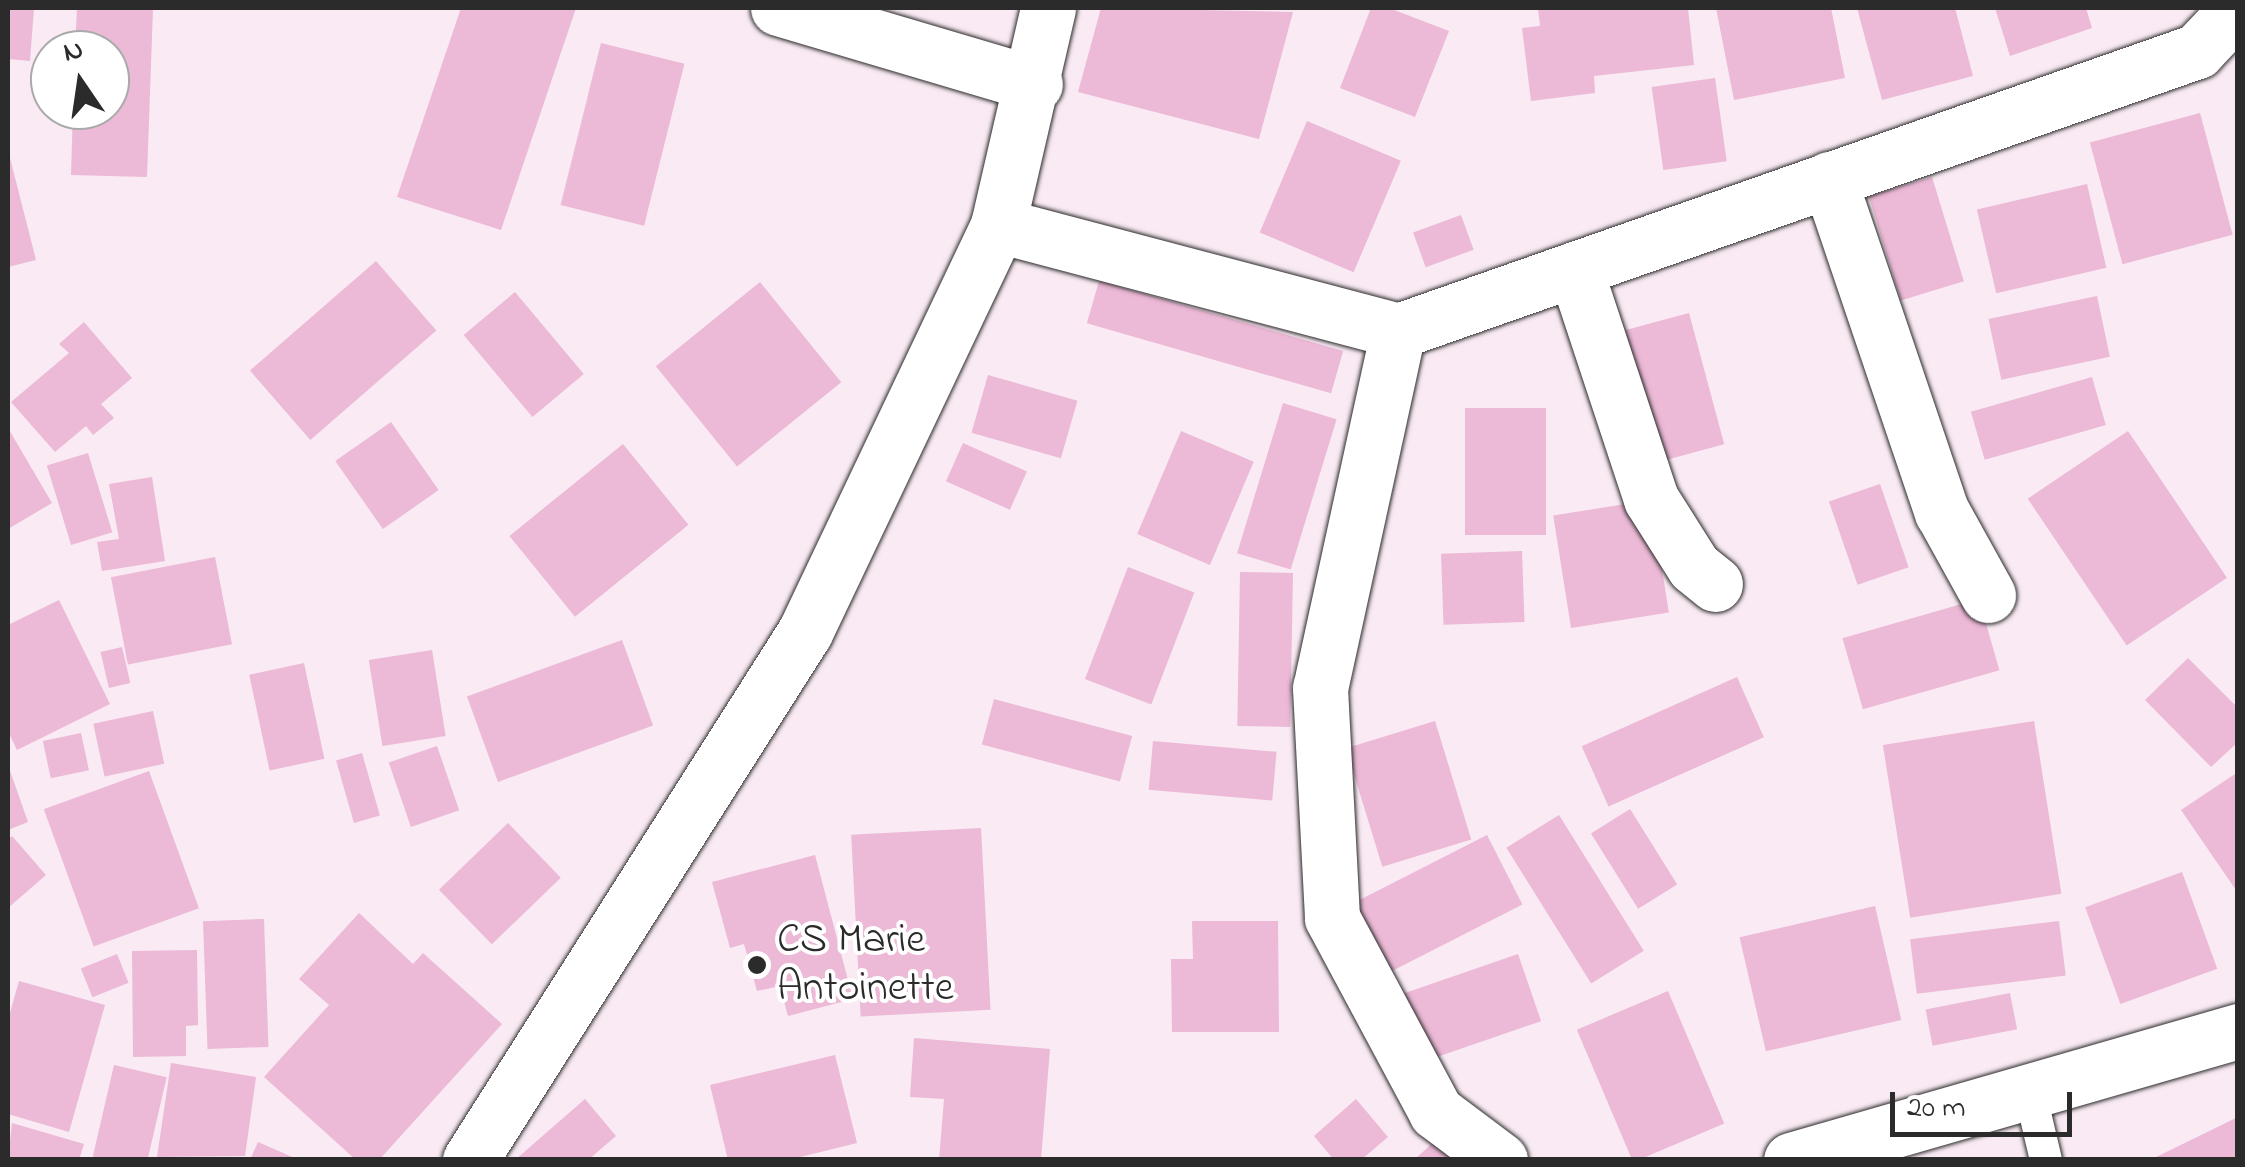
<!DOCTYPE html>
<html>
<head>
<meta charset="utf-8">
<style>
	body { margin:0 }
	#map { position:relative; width:2245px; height:1167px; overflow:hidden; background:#f9eaf3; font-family:"Indie Flower",sans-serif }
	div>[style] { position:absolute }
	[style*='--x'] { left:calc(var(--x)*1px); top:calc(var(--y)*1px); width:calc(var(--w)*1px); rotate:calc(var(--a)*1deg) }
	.building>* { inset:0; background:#ecb9d6; transform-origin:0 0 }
	.roads { filter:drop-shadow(0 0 2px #2b2b2b) drop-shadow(0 0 2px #2b2b2b) }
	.service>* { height:32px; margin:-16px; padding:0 16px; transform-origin:16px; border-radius:16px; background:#fff }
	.minor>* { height:55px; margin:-27.5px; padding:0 27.5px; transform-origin:27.5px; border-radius:27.5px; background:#fff }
	.dots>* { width:28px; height:28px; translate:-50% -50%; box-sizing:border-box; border:5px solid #fff; border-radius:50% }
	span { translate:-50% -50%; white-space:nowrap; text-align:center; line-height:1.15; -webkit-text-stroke:8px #fff; paint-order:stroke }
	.poi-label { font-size:42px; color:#2b2b2b }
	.left { translate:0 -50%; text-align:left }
	.frame { position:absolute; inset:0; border:10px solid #2b2b2b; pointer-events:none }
	.north { position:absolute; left:30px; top:30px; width:100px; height:100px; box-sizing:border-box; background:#fff; border:2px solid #aaa; border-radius:50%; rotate:347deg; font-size:28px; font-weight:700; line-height:40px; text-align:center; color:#2b2b2b }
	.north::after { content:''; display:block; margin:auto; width:35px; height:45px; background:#2b2b2b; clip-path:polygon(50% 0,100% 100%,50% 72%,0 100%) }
	.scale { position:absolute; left:1890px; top:1092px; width:182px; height:45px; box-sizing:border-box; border:5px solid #2b2b2b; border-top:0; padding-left:12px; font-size:30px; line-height:35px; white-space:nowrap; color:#2b2b2b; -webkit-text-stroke:8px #fff; paint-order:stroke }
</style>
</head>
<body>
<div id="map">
	<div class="building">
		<i style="clip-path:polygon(8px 8px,34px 8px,30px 61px,8px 59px)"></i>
		<i style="clip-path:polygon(77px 8px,153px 8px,147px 177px,71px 175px,73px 110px,110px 110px,110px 50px,75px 50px)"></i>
		<i style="clip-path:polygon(461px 8px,576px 8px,501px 230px,397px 197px)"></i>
		<i style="clip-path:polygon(1101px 8px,1293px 12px,1259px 139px,1078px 92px)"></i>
		<i style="clip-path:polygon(1371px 8px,1389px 8px,1449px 31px,1415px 117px,1340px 88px)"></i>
		<i style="clip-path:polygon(1538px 8px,1688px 8px,1694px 65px,1594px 76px,1595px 93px,1531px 101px,1522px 28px,1540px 26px)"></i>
		<i style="clip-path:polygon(1716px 8px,1831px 8px,1845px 78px,1734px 100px)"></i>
		<i style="clip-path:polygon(1857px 8px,1955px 8px,1973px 76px,1882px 100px)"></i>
		<i style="clip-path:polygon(1995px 8px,2086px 8px,2092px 28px,2010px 56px)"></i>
		<i style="left:601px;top:43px;width:86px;height:167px;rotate:14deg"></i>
		<i style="left:1715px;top:78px;width:84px;height:64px;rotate:82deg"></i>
		<i style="left:2200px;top:113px;width:126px;height:114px;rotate:75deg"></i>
		<i style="left:1307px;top:121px;width:102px;height:121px;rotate:23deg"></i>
		<i style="clip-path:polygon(9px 154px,36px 260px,8px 267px,8px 155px)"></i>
		<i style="left:1932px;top:177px;width:109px;height:66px;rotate:73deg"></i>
		<i style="left:2087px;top:184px;width:86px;height:113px;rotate:77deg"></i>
		<i style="left:1461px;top:215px;width:37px;height:51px;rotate:70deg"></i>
		<i style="left:376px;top:261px;width:92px;height:167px;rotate:49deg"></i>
		<i style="left:1099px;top:281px;width:254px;height:44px;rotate:16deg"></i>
		<i style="left:760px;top:282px;width:129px;height:134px;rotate:51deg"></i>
		<i style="left:515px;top:292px;width:107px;height:67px;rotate:50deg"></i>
		<i style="left:2097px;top:296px;width:62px;height:111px;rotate:78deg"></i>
		<i style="left:1689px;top:313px;width:136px;height:75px;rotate:75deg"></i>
		<i style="clip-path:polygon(84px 322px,132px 378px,101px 404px,114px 418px,93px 435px,86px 426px,55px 452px,11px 402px,69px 353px,59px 344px)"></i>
		<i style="left:988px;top:375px;width:93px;height:60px;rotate:16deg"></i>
		<i style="left:2092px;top:377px;width:50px;height:126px;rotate:74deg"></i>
		<i style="left:1283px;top:403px;width:56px;height:157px;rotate:17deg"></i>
		<i style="left:1465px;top:408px;width:81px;height:127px"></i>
		<i style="left:391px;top:422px;width:83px;height:68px;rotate:55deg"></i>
		<i style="clip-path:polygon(8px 428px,52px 503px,8px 529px)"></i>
		<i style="left:1181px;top:431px;width:79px;height:112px;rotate:23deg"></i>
		<i style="left:2128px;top:431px;width:177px;height:121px;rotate:56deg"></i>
		<i style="left:963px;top:443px;width:70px;height:42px;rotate:24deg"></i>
		<i style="left:623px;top:444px;width:104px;height:146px;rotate:51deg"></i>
		<i style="left:88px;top:453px;width:83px;height:43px;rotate:73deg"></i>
		<i style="clip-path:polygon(152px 477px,165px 561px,102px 571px,97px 542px,119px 539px,109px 484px)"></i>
		<i style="left:1880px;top:484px;width:88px;height:54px;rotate:71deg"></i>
		<i style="left:1651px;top:500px;width:114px;height:99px;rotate:81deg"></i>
		<i style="left:1522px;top:551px;width:71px;height:81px;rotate:88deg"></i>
		<i style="left:215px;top:557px;width:89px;height:106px;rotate:79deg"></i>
		<i style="left:1128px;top:567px;width:71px;height:120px;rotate:21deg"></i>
		<i style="left:1240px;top:572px;width:53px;height:154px;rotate:1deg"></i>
		<i style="left:1979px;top:599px;width:74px;height:142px;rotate:74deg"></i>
		<i style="clip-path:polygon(59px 600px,110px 704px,17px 750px,8px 731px,8px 625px)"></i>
		<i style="left:622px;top:640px;width:91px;height:165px;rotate:70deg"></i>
		<i style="left:122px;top:647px;width:37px;height:22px;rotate:77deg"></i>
		<i style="left:432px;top:650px;width:87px;height:64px;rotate:81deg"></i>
		<i style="clip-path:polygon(2188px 658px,2238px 708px,2238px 742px,2211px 767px,2145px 700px)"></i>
		<i style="left:304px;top:663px;width:98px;height:56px;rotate:78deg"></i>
		<i style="left:1737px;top:677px;width:66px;height:170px;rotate:66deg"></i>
		<i style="left:994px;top:699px;width:143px;height:47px;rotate:15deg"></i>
		<i style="left:153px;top:711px;width:54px;height:61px;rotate:78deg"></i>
		<i style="left:1435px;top:721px;width:124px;height:93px;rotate:73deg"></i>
		<i style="left:2034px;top:721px;width:175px;height:153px;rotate:81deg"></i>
		<i style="left:81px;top:733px;width:38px;height:39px;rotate:78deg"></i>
		<i style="left:1153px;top:741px;width:124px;height:49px;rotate:5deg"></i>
		<i style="left:437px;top:746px;width:68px;height:51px;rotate:71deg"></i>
		<i style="left:362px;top:753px;width:65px;height:27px;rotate:74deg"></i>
		<i style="clip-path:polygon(8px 765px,28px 822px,8px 830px)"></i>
		<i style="left:149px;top:771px;width:146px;height:112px;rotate:70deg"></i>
		<i style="clip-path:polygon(2238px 772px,2238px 893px,2181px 810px)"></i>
		<i style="left:1630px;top:809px;width:89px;height:46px;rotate:58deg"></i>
		<i style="left:1559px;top:815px;width:160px;height:62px;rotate:58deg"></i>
		<i style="left:508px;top:823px;width:76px;height:96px;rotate:46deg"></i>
		<i style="left:981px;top:828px;width:182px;height:130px;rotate:87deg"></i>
		<i style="left:1487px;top:835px;width:78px;height:153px;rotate:63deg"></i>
		<i style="clip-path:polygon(12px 836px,46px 875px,8px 908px,8px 839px)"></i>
		<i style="clip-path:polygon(815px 855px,853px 999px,788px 1016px,780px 986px,757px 991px,744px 944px,730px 948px,712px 882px)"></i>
		<i style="left:2182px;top:872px;width:103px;height:103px;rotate:70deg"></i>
		<i style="left:1875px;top:906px;width:117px;height:139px;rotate:77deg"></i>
		<i style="clip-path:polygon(359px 913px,413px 964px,423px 953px,502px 1024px,379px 1160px,356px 1160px,264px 1077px,329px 1005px,299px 979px)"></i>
		<i style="left:264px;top:919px;width:128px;height:61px;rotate:88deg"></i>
		<i style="clip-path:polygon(1192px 921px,1278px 921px,1279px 1032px,1172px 1032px,1171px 959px,1193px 959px)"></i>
		<i style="left:2059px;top:921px;width:55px;height:150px;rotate:83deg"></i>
		<i style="clip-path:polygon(197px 950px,198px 1025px,186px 1026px,186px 1056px,133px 1057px,132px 951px)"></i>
		<i style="left:117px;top:954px;width:31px;height:39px;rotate:68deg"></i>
		<i style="left:1518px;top:954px;width:71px;height:121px;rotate:71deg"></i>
		<i style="clip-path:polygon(19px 981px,105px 1005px,69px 1132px,8px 1114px,8px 1020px)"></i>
		<i style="left:1668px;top:991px;width:144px;height:99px;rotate:67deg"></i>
		<i style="left:2010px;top:993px;width:37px;height:86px;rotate:79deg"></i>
		<i style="clip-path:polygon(914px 1038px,1050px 1049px,1041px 1160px,939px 1160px,944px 1099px,910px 1097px)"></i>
		<i style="clip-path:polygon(835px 1055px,857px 1143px,788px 1160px,728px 1160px,710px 1085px)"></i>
		<i style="clip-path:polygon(171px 1063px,256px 1077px,245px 1156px,157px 1157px)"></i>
		<i style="left:114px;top:1065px;width:54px;height:94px;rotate:13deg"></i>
		<i style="clip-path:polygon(585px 1099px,616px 1136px,588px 1160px,515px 1160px)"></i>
		<i style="clip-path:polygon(1356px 1099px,1388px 1137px,1361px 1160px,1334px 1160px,1314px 1136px)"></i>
		<i style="clip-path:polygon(2238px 1117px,2238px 1160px,2150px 1160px)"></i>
		<i style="clip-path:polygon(12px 1123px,84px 1144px,79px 1160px,8px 1160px)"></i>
		<i style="clip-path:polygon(1438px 1138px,1458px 1160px,1414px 1160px)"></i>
		<i style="clip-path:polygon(258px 1142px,299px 1160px,250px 1160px)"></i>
	</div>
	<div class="roads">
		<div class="service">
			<i style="--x:2030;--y:1092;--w:70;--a:76.8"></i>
		</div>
		<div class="minor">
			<i style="--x:778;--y:8;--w:268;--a:16.5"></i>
			<i style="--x:1829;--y:179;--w:352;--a:71.3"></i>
			<i style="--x:1942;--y:512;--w:95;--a:61"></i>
			<i style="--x:998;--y:225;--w:414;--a:14.8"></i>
			<i style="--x:1398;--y:331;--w:847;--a:-19.31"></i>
			<i style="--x:2197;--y:51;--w:59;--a:-46.4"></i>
			<i style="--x:1575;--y:269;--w:242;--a:71.7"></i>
			<i style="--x:1651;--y:499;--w:80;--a:57.7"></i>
			<i style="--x:1694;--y:567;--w:27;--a:39"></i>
			<i style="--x:1398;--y:331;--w:365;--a:102.3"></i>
			<i style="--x:1320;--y:688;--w:230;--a:87"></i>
			<i style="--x:1332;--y:918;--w:220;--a:61.8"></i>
			<i style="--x:1436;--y:1112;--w:80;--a:36.9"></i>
			<i style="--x:470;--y:1160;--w:625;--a:-57.61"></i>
			<i style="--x:805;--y:632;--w:450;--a:-64.6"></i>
			<i style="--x:998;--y:225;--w:223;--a:-77"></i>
			<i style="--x:1791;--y:1160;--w:465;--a:-16.1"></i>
		</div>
	</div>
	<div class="dots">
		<i style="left:757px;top:965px;background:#2b2b2b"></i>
	</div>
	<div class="poi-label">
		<span class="left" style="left:777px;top:965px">CS Marie<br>Antoinette</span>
	</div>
	<div class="frame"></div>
	<div class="north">N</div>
	<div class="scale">20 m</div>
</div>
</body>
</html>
